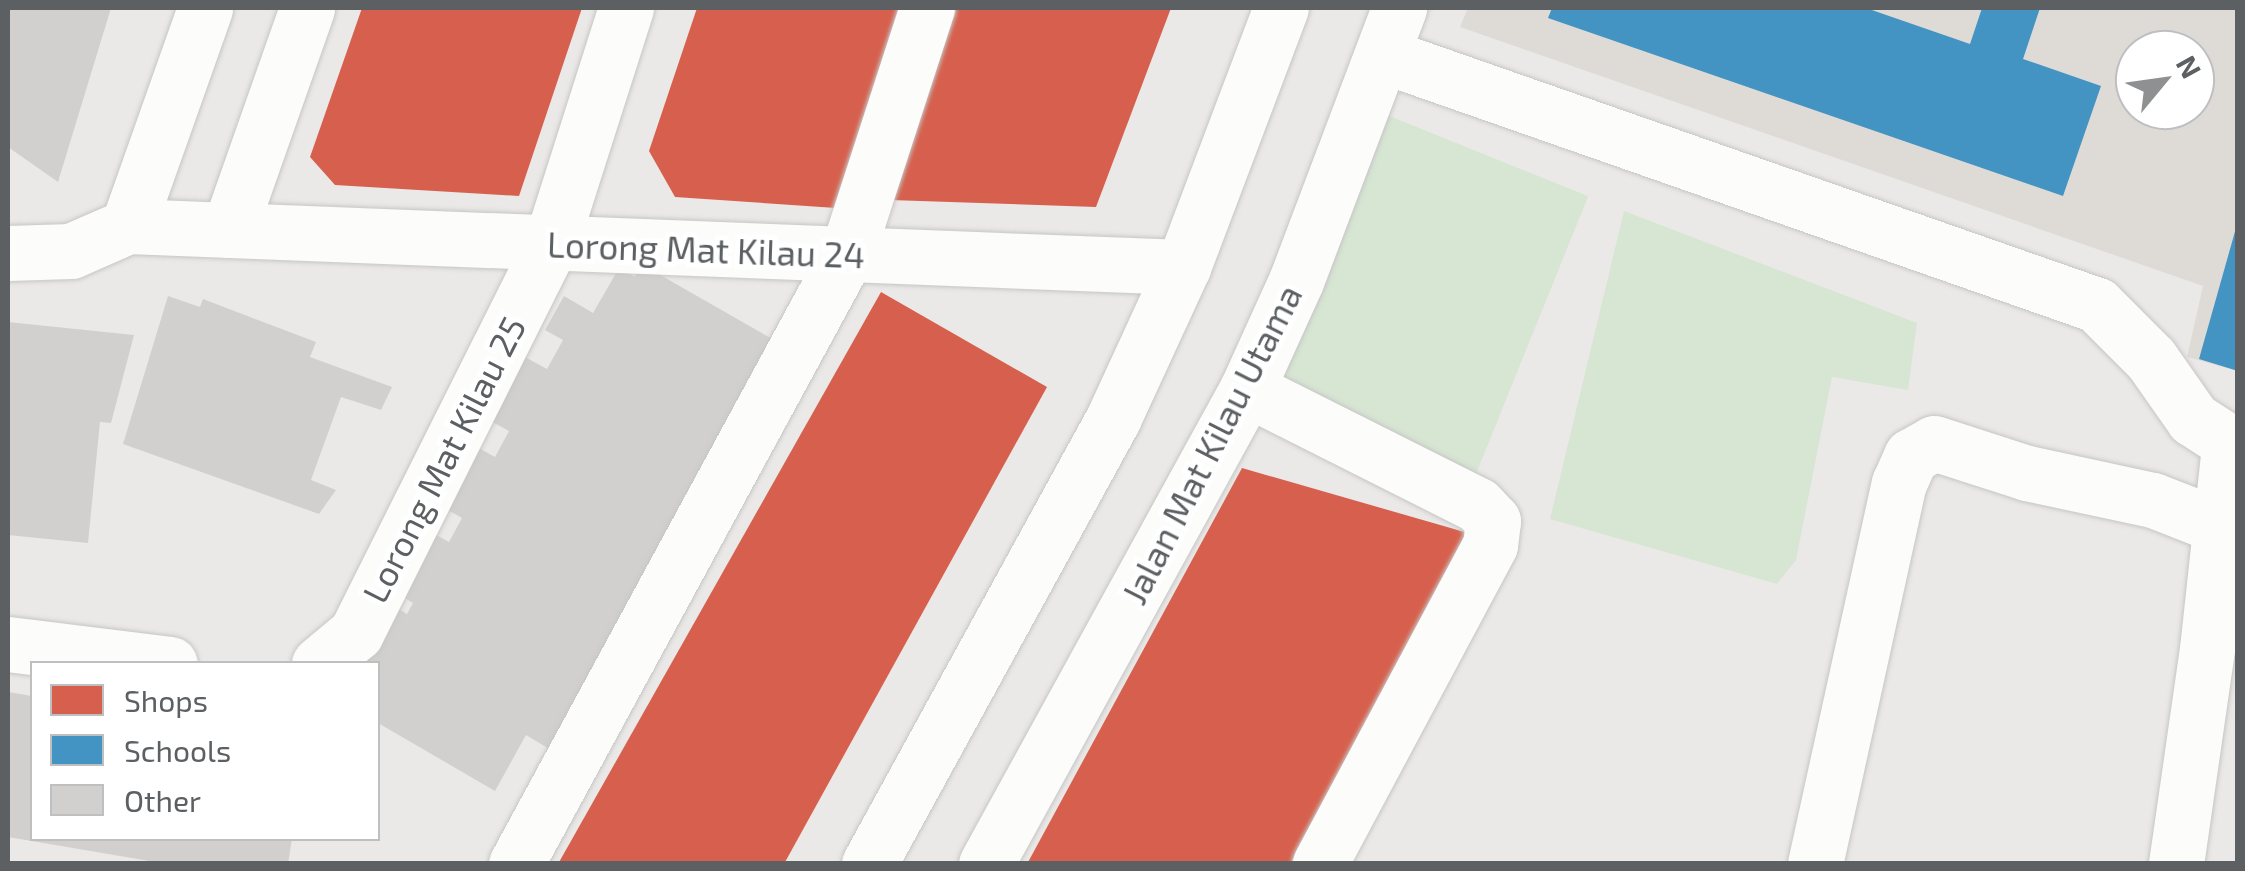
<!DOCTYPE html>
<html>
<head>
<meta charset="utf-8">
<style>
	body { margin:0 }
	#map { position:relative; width:2245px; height:871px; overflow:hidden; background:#ebe9e7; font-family:"Exo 2",sans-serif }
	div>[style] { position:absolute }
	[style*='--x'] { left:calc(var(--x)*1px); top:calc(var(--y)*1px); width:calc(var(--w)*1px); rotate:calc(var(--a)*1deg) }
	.education>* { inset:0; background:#dedbd7 }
	.green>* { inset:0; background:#d7e5d3; transform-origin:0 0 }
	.shops>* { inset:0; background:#d6604d }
	.schools>* { inset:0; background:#4393c3 }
	.building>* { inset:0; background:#d2d0cf }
	.roads { filter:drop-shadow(0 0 2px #c6c6c6) drop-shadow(0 0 2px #c6c6c6) }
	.minor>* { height:55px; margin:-27.5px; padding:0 27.5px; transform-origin:27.5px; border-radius:27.5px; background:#fcfcfb }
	span { translate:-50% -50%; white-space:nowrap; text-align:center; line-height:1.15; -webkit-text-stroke:10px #fff; paint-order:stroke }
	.street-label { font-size:35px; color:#5c6063 }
	.frame { position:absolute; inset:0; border:10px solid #5c6063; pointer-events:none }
	.legend { position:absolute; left:30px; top:661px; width:350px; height:180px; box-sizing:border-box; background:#fff; border:2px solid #bebfc1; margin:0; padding:12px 18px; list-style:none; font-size:30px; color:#5c6063 }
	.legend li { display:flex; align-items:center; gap:20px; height:50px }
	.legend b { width:50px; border:2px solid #bebfc1 }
	.north { position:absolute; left:2115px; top:30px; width:100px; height:100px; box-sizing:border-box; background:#fff; border:2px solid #bebfc1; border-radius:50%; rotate:61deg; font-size:28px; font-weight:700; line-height:40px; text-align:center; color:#5c6063 }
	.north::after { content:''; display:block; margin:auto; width:35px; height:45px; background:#8e9091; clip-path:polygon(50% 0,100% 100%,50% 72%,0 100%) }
</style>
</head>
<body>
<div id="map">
	<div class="education">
		<i style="clip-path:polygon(evenodd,1468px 8px,2237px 8px,2237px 371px,2187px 357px,2203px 286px,1460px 27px,1468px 8px,2135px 50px,2195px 50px,2195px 110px,2135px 110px,2135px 50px)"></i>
	</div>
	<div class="green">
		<i style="left:1387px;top:115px;width:217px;height:299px;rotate:22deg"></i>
		<i style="clip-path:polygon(1624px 211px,1917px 323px,1908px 390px,1832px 377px,1796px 560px,1777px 584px,1550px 519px)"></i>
	</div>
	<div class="shops">
		<i style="clip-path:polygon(362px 8px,582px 8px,519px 196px,335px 185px,310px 157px)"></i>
		<i style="clip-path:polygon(697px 8px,901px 8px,836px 208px,675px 197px,649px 151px)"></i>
		<i style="clip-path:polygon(954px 8px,1171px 8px,1096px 207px,890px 200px)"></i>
		<i style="clip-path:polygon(881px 292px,1047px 387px,784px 864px,558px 864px)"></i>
		<i style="clip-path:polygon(1242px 468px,1468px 533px,1290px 864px,1027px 864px)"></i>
	</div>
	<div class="schools">
		<i style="clip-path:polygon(1552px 8px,1866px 8px,1970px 44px,1982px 8px,2040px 8px,2023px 59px,2101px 86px,2063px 196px,1548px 18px)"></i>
		<i style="clip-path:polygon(2236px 228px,2238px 228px,2238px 371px,2199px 359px)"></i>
	</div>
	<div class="building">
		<i style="clip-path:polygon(8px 8px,111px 8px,58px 182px,8px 147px)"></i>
		<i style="clip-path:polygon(641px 264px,781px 344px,551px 750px,526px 735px,495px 791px,378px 723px,378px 664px,364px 664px,382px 599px,407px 614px,413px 603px,388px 588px,422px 527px,449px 542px,462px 518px,439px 505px,473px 445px,495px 457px,509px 431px,487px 419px,523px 356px,547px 369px,563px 340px,545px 330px,564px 296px,593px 313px,619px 268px,635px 277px)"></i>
		<i style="clip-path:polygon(168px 296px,200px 307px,203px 299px,316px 342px,310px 357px,392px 387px,381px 410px,341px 397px,311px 480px,336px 490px,319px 514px,123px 444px)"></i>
		<i style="clip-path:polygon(8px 322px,134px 335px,111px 423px,100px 422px,88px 543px,8px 535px)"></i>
		<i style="clip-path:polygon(8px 692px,32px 696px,32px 838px,292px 838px,288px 864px,167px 864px,8px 837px)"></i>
	</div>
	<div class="roads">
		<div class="minor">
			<i style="--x:1382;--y:55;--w:757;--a:19.27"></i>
			<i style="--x:2097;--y:305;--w:76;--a:45"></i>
			<i style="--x:2151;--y:359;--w:73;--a:55"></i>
			<i style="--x:2193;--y:419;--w:54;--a:32.8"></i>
			<i style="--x:128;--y:226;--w:231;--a:-70.5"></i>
			<i style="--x:229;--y:230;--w:235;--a:-70.6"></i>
			<i style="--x:8;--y:253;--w:63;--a:-1.8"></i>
			<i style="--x:71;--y:251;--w:62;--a:-23.7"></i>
			<i style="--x:128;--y:226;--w:1056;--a:2.23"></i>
			<i style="--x:1247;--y:389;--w:258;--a:26.7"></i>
			<i style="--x:1478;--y:505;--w:22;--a:47"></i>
			<i style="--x:1493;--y:521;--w:24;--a:97"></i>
			<i style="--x:1490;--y:545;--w:361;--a:118.1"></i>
			<i style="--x:8;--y:644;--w:163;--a:7"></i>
			<i style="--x:319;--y:664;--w:48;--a:-40"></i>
			<i style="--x:356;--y:633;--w:436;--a:-63.4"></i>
			<i style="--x:551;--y:243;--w:247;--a:-72.3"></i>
			<i style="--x:516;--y:864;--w:694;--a:-61.51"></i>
			<i style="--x:847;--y:254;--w:259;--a:-72"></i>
			<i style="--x:869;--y:864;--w:508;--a:-61.26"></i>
			<i style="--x:1113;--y:419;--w:167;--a:-65.3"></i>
			<i style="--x:1183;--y:267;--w:277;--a:-69.3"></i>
			<i style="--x:986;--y:864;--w:542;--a:-61.21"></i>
			<i style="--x:1247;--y:389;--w:119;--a:-65.6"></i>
			<i style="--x:1296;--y:281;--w:292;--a:-69.3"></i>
			<i style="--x:1815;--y:864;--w:390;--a:-77.6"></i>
			<i style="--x:1899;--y:483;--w:30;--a:-66"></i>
			<i style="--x:1911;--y:456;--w:26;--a:-29"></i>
			<i style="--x:1934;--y:443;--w:98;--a:17.9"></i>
			<i style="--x:2027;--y:473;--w:129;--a:12.1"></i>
			<i style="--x:2153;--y:500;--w:69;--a:21.3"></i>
			<i style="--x:2176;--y:864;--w:217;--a:-81.8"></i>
			<i style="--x:2207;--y:649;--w:204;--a:-83.8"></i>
		</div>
	</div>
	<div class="street-label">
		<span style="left:706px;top:249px;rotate:2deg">Lorong Mat Kilau 24</span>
		<span style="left:1211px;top:444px;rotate:-63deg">Jalan Mat Kilau Utama</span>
		<span style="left:443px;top:459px;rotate:-63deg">Lorong Mat Kilau 25</span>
	</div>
	<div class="frame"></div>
	<ul class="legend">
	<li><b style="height:28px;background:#d6604d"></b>Shops</li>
	<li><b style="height:28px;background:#4393c3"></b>Schools</li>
	<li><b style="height:28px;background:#d2d0cf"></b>Other</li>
	</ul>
	<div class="north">N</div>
</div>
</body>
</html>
